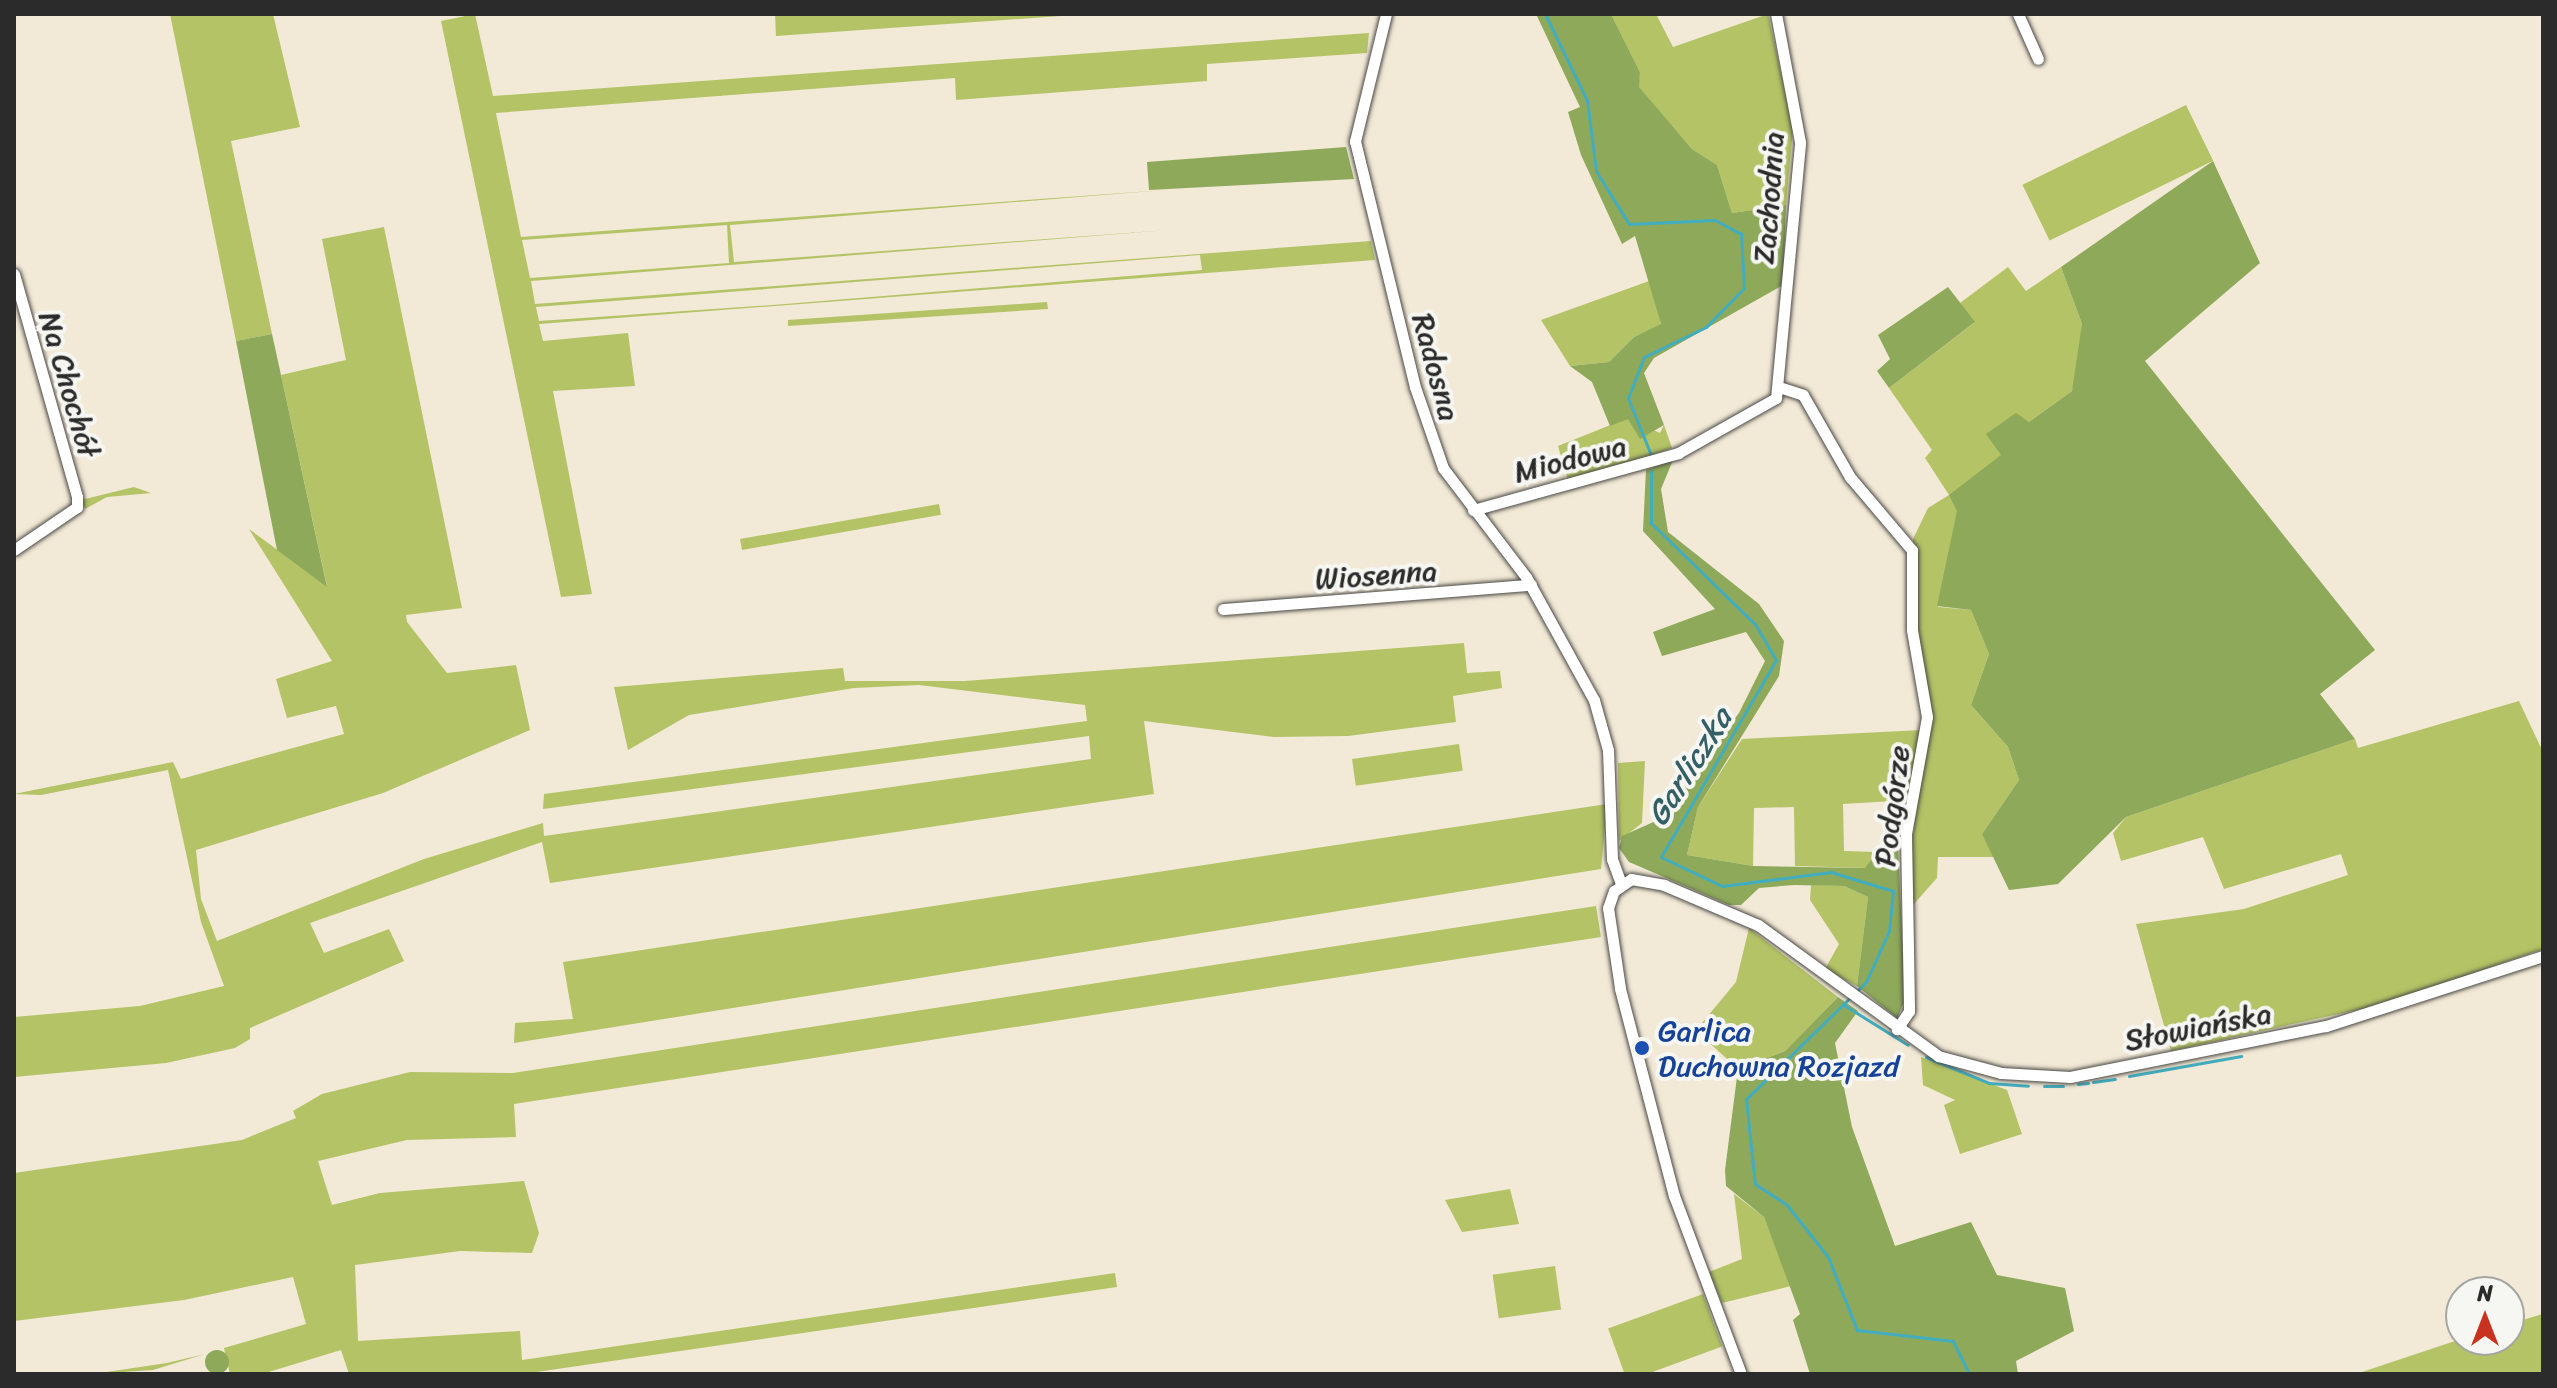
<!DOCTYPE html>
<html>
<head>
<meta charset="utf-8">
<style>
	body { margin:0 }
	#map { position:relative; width:2557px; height:1388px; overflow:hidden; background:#f2e9d6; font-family:Sriracha,sans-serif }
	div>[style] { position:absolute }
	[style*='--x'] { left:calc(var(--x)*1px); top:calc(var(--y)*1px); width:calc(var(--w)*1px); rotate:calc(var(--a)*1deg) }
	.green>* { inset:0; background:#b3c365; transform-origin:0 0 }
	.forest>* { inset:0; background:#8ea95a }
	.round { border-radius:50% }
	.stream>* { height:3px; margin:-1.5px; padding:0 1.5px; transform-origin:1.5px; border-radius:1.5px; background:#41adbf }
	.roads { filter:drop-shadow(0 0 2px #494845) drop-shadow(0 0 2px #494845) }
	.minor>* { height:11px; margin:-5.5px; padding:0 5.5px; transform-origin:5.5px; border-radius:5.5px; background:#fff }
	.dots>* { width:22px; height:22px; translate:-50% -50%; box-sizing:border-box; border:4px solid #f6f6f2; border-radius:50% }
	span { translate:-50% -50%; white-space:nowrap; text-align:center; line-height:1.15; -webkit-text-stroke:8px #f6f6f2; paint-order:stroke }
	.street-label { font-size:30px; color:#2b2b2b }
	.transit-label { font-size:30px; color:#164399 }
	.left { translate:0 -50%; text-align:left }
	.water-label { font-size:32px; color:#345f66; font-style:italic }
	.frame { position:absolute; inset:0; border:16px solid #2b2b2b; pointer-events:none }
	.north { position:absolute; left:2445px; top:1276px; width:80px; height:80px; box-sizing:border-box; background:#f6f6f2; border:2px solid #a5a5a2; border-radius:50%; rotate:0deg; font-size:22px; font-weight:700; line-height:32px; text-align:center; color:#2b2b2b }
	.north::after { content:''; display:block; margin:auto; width:28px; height:36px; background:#c8321e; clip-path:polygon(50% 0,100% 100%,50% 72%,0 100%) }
</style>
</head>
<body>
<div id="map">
	<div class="green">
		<i style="clip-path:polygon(170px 14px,273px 14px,300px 127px,231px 141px,272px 334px,236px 341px)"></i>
		<i style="clip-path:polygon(evenodd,475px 14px,493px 96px,1369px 33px,1367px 53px,1207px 64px,1207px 81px,956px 100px,955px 78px,496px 113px,521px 237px,1165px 190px,730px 225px,734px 262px,1168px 230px,531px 281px,535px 304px,1371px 241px,1375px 260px,539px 324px,543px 341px,628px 333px,635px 386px,553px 391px,592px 594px,561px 597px,441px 21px,475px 14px,727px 225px,729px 263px,530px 278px,522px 240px,727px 225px,475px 14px,1200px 255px,1202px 270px,773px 305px,539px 321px,536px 307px,1200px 255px)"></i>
		<i style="clip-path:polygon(775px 14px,1090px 14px,776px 36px)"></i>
		<i style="clip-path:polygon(1611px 14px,1656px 14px,1673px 47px,1768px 14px,1793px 128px,1786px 205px,1732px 213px,1717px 165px,1692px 149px,1638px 87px,1640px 72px)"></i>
		<i style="left:2186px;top:105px;width:62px;height:182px;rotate:64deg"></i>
		<i style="clip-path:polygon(384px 227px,462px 608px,406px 615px,407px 622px,447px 673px,516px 665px,530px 730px,383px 793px,196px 850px,201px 899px,217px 941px,424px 859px,543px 823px,544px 836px,1091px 759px,1089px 736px,543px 809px,544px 794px,1087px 721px,1085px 705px,919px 685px,854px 688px,689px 715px,628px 750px,614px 687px,843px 668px,845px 681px,965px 681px,1464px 643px,1467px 673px,1500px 671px,1502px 688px,1453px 696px,1456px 722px,1348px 736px,1274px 737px,1144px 721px,1154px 794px,550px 883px,542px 842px,310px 923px,324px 953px,389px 929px,404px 961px,250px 1028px,250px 1039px,235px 1048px,166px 1063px,14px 1077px,14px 1017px,140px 1006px,224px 986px,201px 922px,168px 770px,41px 795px,14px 794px,173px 762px,181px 779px,344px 734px,336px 706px,287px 718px,276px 679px,332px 661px,249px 529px,327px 586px,281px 375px,346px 360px,322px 239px)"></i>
		<i style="clip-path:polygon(2008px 267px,2026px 291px,2061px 267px,2082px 324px,2080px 359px,2072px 391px,2029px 422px,1958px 511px,1938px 607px,1971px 610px,1989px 654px,1971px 705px,2008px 747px,2019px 780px,1982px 834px,1999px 857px,1938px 857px,1937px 878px,1913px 905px,1908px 871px,1931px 702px,1914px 628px,1913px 539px,1928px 508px,1949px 495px,1925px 458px,1932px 450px,1889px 388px,1974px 323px,1960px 303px)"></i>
		<i style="clip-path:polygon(1652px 280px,1661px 325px,1634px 337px,1609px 362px,1570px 366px,1541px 320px)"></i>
		<i style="clip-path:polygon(1047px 302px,1048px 309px,788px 326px,788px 320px)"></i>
		<i style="clip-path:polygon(1628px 418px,1660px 433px,1664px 425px,1672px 448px,1569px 484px,1558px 446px)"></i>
		<i style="clip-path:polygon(134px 487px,151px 493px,107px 497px,85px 509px,81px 500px)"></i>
		<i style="left:939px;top:504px;width:11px;height:202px;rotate:80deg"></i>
		<i style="clip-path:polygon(2519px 701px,2543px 752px,2543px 949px,2384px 1004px,2171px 1051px,2136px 924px,2244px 909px,2348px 875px,2341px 854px,2224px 889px,2203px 837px,2121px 861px,2113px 833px,2126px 817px,2355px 739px,2358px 748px)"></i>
		<i style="clip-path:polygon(1922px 730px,1909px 800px,1843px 804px,1844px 851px,1876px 852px,1866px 868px,1795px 866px,1794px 807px,1754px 808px,1753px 866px,1687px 855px,1698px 807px,1742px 739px)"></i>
		<i style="left:1459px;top:744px;width:27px;height:108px;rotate:82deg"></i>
		<i style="clip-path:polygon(1645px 761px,1642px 823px,1619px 841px,1618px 763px)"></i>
		<i style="clip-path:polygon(1607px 804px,1601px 869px,514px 1043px,515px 1023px,573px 1019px,563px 962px)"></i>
		<i style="clip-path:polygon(1811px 885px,1844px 886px,1868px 897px,1857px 986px,1825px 969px,1839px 944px,1810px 900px)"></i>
		<i style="clip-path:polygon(1596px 906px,1601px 937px,514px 1104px,516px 1137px,407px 1140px,318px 1161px,332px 1205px,380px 1193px,524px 1181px,539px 1233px,532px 1253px,460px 1251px,355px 1265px,358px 1341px,520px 1331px,522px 1360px,1115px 1273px,1117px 1287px,523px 1374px,349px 1374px,341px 1350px,262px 1374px,230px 1374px,224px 1348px,306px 1324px,293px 1277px,184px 1300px,14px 1321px,14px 1173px,242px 1140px,296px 1118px,293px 1111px,322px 1094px,410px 1072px,513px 1073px)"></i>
		<i style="clip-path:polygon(1749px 928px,1838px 997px,1785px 1051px,1738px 1069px,1703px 1037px,1702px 1023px,1736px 982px)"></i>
		<i style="clip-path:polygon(1921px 1057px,2007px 1090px,2022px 1134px,1960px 1154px,1944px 1105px,1955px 1100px,1923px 1085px)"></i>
		<i style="clip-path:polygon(1510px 1189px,1519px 1224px,1462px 1232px,1445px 1200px)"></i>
		<i style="clip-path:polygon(1734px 1194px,1764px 1217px,1791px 1286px,1722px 1303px,1709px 1272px,1742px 1259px)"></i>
		<i style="left:1555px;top:1266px;width:44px;height:63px;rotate:82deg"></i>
		<i style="left:1703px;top:1294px;width:56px;height:101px;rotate:70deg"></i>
		<i style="clip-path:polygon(2543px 1314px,2543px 1374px,2356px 1374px,2461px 1339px,2509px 1340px,2509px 1324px)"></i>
		<i style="clip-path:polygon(205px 1354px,153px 1370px,93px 1374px,167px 1363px)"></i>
	</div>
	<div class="forest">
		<i style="clip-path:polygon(1536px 14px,1611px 14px,1640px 72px,1639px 87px,1692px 149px,1717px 165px,1732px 213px,1786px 205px,1783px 285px,1654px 358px,1644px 373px,1664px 425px,1640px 439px,1628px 419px,1610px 426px,1592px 382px,1570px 366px,1609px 362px,1634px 337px,1661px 324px,1635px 236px,1622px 244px,1581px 155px,1568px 112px,1580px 107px)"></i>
		<i style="clip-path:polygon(1346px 147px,1354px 179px,1149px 190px,1147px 162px)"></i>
		<i style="clip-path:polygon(2213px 161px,2260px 263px,2145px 361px,2375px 650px,2320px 694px,2355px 739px,2126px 817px,2058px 884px,2009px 890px,1982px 834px,2019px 780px,2008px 747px,1971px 705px,1989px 654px,1971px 610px,1937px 606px,1957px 511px,1949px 495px,2001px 455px,1986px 434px,2016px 413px,2029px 422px,2072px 391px,2082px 324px,2061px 267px)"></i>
		<i style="clip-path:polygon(1948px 287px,1975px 322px,1889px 388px,1877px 371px,1890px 359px,1878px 335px)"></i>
		<i style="clip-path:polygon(272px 334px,281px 375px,327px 587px,277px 550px,236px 341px)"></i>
		<i style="clip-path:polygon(1673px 460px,1661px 489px,1668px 532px,1759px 604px,1784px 641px,1779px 676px,1698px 807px,1687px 855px,1753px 866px,1865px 868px,1885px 841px,1898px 846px,1905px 1000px,1897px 1018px,1857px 986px,1868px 897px,1844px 886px,1794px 885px,1759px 888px,1741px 905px,1729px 905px,1629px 862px,1619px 848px,1622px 836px,1658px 820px,1739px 713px,1765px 661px,1746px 632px,1662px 656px,1653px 632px,1715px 609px,1643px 531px,1646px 470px)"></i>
		<i style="clip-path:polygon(1838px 997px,1858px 1011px,1835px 1043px,1852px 1127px,1895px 1246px,1971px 1222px,1997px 1275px,2065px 1288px,2074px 1331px,2016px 1361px,2018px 1374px,1810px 1374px,1793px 1320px,1800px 1314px,1764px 1217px,1726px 1186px,1725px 1170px,1738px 1069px,1785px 1051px)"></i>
		<i class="round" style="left:205px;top:1350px;width:24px;height:24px"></i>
	</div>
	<div class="stream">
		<i style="--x:1545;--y:14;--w:96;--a:64"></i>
		<i style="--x:1587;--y:100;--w:72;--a:82.8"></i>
		<i style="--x:1596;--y:171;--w:62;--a:58.1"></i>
		<i style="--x:1629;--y:224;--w:86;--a:-2.7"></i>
		<i style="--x:1715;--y:220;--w:30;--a:28"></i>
		<i style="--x:1741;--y:234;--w:54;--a:86.8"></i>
		<i style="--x:1744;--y:288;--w:54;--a:134.3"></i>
		<i style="--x:1706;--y:327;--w:69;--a:154.2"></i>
		<i style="--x:1644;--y:357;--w:44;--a:111.3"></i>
		<i style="--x:1628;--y:398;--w:61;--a:68"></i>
		<i style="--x:1651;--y:471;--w:52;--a:90"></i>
		<i style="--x:1651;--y:523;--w:145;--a:44.2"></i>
		<i style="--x:1755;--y:624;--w:42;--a:59.7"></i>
		<i style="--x:1776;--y:660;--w:228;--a:120.3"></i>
		<i style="--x:1661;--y:857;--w:68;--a:25.4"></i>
		<i style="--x:1722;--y:886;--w:110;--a:-7.3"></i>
		<i style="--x:1831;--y:872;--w:65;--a:17"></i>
		<i style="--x:1893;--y:891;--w:40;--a:95.7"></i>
		<i style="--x:1889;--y:931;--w:56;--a:114.3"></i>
		<i style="--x:1866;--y:982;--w:168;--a:135.7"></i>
		<i style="--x:1746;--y:1099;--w:85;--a:84"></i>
		<i style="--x:1755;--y:1184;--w:38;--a:33"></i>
		<i style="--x:1787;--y:1205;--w:66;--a:51.7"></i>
		<i style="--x:1828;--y:1257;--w:79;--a:68.3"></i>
		<i style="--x:1857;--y:1330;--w:97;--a:6.5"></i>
		<i style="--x:1953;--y:1341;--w:37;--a:64"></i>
		<i style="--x:1844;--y:1005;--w:75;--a:32"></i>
		<i style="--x:1926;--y:1057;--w:68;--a:22.4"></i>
		<i style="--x:1989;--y:1083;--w:39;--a:4"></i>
		<i style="--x:2129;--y:1076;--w:114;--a:-10.1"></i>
		<i style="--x:2093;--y:1082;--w:22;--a:-8"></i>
		<i style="--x:2078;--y:1084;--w:10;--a:-6"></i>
		<i style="--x:2044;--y:1086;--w:19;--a:0"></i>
	</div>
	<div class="roads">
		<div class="minor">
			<i style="--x:1386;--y:14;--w:131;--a:103.7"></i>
			<i style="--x:1355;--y:141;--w:253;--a:76.3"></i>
			<i style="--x:1415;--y:387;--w:86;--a:70.9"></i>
			<i style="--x:1443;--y:468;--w:137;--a:52.7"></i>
			<i style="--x:1526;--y:577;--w:141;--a:61.1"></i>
			<i style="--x:1594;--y:700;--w:52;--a:74.4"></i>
			<i style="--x:1608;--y:750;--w:109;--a:87.9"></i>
			<i style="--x:1612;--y:859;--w:27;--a:70"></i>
			<i style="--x:2018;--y:14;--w:49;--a:66"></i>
			<i style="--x:14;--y:274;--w:232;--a:74.2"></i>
			<i style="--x:77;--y:497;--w:10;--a:90"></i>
			<i style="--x:77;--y:507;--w:76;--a:145.7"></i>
			<i style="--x:1782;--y:388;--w:22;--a:18"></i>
			<i style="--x:1803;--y:395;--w:95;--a:60.2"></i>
			<i style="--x:1850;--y:477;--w:96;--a:49.7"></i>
			<i style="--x:1912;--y:550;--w:80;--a:90"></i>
			<i style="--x:1912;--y:630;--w:88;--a:80.2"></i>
			<i style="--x:1927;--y:717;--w:119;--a:100.2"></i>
			<i style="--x:1906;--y:834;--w:177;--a:89"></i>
			<i style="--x:1909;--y:1011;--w:22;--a:124"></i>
			<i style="--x:1473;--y:510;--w:213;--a:-15.5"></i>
			<i style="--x:1678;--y:453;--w:112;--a:-29.3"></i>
			<i style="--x:1776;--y:398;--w:257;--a:-84.6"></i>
			<i style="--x:1800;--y:142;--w:130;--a:-100.6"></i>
			<i style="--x:1223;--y:609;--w:309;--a:-4.5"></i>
			<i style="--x:1741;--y:1374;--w:190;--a:-110.6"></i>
			<i style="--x:1674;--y:1196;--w:215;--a:-104.6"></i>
			<i style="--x:1620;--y:988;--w:81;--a:-98.5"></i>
			<i style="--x:1608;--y:908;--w:18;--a:-71"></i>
			<i style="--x:1614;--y:891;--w:21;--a:-35"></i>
			<i style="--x:1631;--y:879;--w:34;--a:10"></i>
			<i style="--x:1664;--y:885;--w:102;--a:23.1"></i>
			<i style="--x:1758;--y:925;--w:223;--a:36"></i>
			<i style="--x:1938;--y:1056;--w:65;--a:15.1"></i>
			<i style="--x:2001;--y:1073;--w:69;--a:3.3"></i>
			<i style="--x:2070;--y:1077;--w:261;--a:-11.3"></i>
			<i style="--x:2326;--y:1026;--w:228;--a:-17.9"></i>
		</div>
	</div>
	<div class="dots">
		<i style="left:1642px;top:1048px;background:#1a4fb4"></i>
	</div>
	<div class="street-label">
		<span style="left:1769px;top:198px;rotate:-86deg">Zachodnia</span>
		<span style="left:1436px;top:367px;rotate:75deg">Radosna</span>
		<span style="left:69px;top:384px;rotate:74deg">Na Chochół</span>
		<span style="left:1570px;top:459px;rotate:-14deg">Miodowa</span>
		<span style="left:1376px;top:575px;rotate:-4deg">Wiosenna</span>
		<span style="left:1892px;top:806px;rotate:-83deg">Podgórze</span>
		<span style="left:2198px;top:1027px;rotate:-11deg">Słowiańska</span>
	</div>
	<div class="transit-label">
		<span class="left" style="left:1658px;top:1048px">Garlica<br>Duchowna Rozjazd</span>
	</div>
	<div class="water-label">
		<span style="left:1690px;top:767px;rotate:-58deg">Garliczka</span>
	</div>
	<div class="frame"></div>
	<div class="north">N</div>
</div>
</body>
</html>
